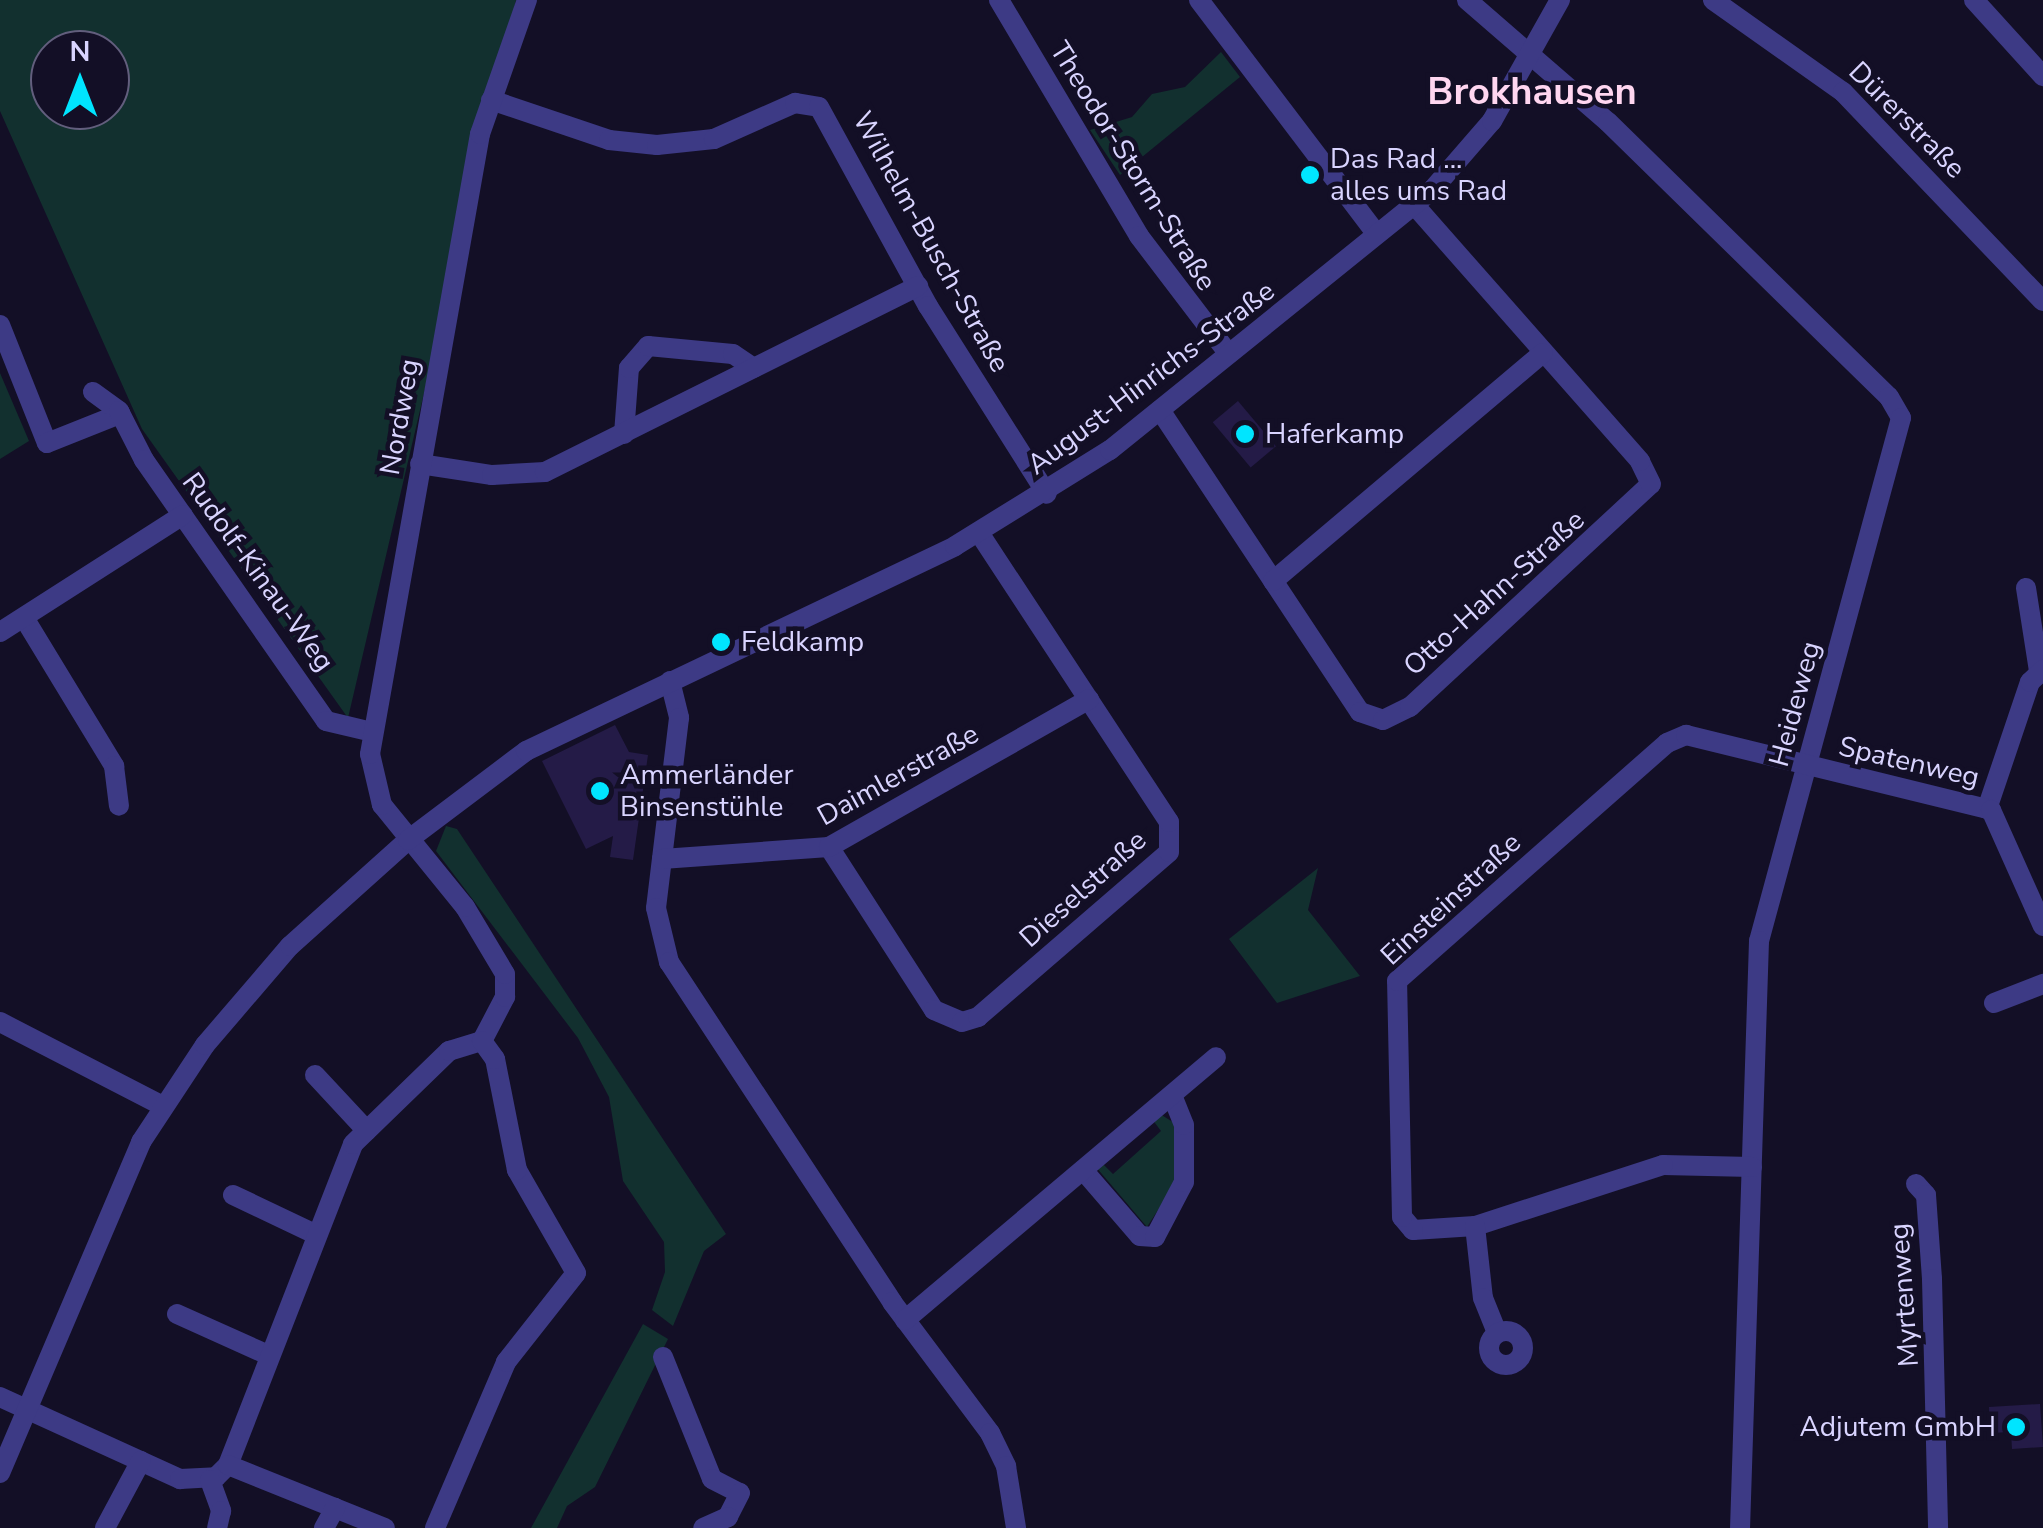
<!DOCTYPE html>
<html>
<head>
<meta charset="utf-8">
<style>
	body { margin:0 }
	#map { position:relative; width:2043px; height:1528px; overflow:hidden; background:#130f26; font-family:"Nunito Sans",sans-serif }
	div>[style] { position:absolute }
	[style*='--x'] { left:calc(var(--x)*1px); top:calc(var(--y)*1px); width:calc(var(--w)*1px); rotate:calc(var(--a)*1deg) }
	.green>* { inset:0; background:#12302f }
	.building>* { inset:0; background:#241b47; transform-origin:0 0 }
	.street>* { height:20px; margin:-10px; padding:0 10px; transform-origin:10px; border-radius:10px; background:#3d3a85 }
	.street>.ring { margin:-10px; padding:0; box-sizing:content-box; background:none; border:20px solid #3d3a85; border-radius:50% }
	.dots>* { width:28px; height:28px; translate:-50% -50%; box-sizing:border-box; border:5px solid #130f26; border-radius:50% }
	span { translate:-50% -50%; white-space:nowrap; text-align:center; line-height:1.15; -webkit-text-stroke:9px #130f26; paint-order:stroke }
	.street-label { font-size:28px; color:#d9d4ff }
	.poi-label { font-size:28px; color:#d9d4ff }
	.left { translate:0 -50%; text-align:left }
	.right { translate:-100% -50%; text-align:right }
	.district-label { font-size:38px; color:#ffd6f0; font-weight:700 }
	.north { position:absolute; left:30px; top:30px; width:100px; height:100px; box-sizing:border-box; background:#130f26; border:2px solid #625e7d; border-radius:50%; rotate:0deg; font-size:28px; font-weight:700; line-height:40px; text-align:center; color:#d9d4ff }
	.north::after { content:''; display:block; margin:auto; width:35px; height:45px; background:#00e5ff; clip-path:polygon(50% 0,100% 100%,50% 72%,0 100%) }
</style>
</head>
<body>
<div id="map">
	<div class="green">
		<i style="clip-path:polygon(evenodd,0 0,516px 0,348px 718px,142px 429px,0 111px,0 0,50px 50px,110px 50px,110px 110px,50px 110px,50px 50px)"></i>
		<i style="clip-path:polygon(1221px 52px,1240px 77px,1120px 175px,1090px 130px,1132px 117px,1152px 94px,1185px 87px)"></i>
		<i style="clip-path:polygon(0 373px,29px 441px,0 459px)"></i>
		<i style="clip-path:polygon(446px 826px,457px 829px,726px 1234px,704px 1251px,673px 1326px,652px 1310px,665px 1272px,664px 1242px,623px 1181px,609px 1097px,578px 1038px,436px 851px)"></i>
		<i style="clip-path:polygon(1318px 868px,1308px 910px,1360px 976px,1277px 1003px,1229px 939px)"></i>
		<i style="clip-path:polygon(1160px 1114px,1176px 1124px,1176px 1182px,1147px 1227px,1096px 1167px,1102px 1163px,1113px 1174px,1161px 1131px,1152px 1119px)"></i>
		<i style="clip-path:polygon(643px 1324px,668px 1339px,595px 1487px,567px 1506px,557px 1528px,531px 1528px)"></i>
	</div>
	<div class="building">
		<i style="left:1238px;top:401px;width:59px;height:33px;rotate:50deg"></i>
		<i style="clip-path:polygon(615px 725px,629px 752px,648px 755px,633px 860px,610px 857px,613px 836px,586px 849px,542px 761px)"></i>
		<i style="clip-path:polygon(2040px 1404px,2043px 1447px,2012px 1449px,2011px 1432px,1990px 1433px,1989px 1407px)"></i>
	</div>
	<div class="street">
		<i style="--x:999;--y:0;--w:274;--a:59.3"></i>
		<i style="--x:1139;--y:236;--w:148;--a:52.7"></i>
		<i style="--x:1199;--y:0;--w:293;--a:52.8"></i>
		<i style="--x:1467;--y:0;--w:186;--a:40.9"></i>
		<i style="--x:1608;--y:122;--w:393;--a:44.4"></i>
		<i style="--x:1889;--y:397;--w:24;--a:60"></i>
		<i style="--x:1901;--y:418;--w:542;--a:105.19"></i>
		<i style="--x:1759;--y:941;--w:587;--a:91.85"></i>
		<i style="--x:1713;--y:0;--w:159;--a:35.3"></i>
		<i style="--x:1843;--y:92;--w:289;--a:46.3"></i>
		<i style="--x:1974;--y:0;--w:103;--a:47.8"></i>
		<i style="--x:491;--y:100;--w:125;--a:18.7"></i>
		<i style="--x:609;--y:140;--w:48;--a:5.9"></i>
		<i style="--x:657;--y:145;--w:57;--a:-6"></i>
		<i style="--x:714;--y:139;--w:89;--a:-24"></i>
		<i style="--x:795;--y:103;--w:24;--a:9"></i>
		<i style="--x:819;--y:107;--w:227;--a:61.3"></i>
		<i style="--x:928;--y:306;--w:222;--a:57.7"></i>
		<i style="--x:0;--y:325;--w:127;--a:68.3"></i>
		<i style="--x:47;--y:443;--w:79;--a:-21.7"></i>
		<i style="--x:93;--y:392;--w:32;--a:36"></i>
		<i style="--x:119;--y:411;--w:55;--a:63"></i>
		<i style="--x:144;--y:460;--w:318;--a:55.1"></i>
		<i style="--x:326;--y:721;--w:47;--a:13.4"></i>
		<i style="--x:1160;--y:410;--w:362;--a:56.5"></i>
		<i style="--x:1360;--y:712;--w:24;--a:19"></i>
		<i style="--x:1383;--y:720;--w:30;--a:-26"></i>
		<i style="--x:1410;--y:707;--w:328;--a:-42.8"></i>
		<i style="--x:1651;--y:484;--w:25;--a:-116"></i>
		<i style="--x:1640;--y:461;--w:340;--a:-131.4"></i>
		<i style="--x:624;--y:434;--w:66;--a:-85.7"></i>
		<i style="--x:629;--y:368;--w:29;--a:-49"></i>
		<i style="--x:648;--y:346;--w:85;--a:5.4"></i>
		<i style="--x:733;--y:354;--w:25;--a:34"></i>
		<i style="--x:420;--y:464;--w:73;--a:8.7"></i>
		<i style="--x:492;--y:475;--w:53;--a:-3.2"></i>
		<i style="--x:545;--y:472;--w:417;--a:-26.5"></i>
		<i style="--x:1273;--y:581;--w:353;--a:-40.2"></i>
		<i style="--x:2026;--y:588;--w:84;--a:81.1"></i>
		<i style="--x:26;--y:621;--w:170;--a:58.7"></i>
		<i style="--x:114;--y:766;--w:40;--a:82.9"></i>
		<i style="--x:0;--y:632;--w:217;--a:-32.6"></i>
		<i style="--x:670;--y:681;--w:38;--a:76"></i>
		<i style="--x:679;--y:718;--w:191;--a:96.9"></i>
		<i style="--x:656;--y:908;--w:56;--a:76.5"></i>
		<i style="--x:669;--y:962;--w:407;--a:56.7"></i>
		<i style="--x:892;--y:1302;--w:164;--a:53.2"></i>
		<i style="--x:990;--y:1433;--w:37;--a:64"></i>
		<i style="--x:1006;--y:1466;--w:63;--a:80.8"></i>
		<i style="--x:1987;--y:809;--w:134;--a:-71.3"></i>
		<i style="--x:2030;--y:682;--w:18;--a:-43"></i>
		<i style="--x:829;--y:847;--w:194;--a:57.2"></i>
		<i style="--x:934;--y:1010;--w:30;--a:23"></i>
		<i style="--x:962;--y:1022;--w:17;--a:-17"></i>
		<i style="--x:978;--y:1017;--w:252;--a:-40.8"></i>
		<i style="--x:1169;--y:852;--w:30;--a:-90"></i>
		<i style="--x:1169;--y:822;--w:346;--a:-123.3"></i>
		<i style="--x:662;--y:859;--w:167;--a:-4.1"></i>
		<i style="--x:829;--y:847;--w:299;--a:-29.6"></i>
		<i style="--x:1994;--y:1003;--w:53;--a:-21.2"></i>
		<i style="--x:0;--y:1022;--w:183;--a:27.3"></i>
		<i style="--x:315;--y:1075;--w:76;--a:47.1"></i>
		<i style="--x:1752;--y:1167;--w:89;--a:-178.7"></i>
		<i style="--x:1663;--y:1165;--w:198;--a:162"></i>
		<i style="--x:1475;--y:1226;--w:62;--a:176.3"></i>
		<i style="--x:1413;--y:1230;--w:17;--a:-130"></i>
		<i style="--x:1402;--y:1217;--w:236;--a:-91.2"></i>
		<i style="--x:1397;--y:981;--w:360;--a:-41.4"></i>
		<i style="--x:1667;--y:743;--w:21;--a:-23"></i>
		<i style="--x:1686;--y:735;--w:314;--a:13.8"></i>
		<i style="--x:1991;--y:810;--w:127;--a:65.9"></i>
		<i style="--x:1083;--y:1170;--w:87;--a:49.2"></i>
		<i style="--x:1140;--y:1236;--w:15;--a:4"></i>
		<i style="--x:1155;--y:1237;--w:62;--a:-62.2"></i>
		<i style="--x:1184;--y:1182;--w:57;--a:-90"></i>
		<i style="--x:1184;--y:1125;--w:32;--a:-112"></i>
		<i style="--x:1916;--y:1184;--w:15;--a:48"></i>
		<i style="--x:1926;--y:1195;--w:84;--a:85.9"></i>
		<i style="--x:1932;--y:1279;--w:249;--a:88.6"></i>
		<i style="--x:233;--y:1195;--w:89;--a:25.4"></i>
		<i style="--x:1475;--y:1226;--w:72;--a:83.7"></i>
		<i style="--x:1483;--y:1298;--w:38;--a:68"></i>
		<i style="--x:177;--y:1314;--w:98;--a:24.2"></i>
		<i style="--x:905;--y:1320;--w:407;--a:-40.2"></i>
		<i class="ring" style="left:1489px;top:1331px;width:14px;height:14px"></i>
		<i style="--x:663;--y:1357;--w:131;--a:68.1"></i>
		<i style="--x:712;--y:1479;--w:31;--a:27"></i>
		<i style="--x:740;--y:1493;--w:27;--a:117"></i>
		<i style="--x:728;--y:1517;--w:27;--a:156"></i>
		<i style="--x:0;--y:1397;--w:198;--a:24.5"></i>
		<i style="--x:180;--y:1479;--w:36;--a:-3"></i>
		<i style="--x:216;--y:1477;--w:17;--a:-45"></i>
		<i style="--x:228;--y:1465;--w:344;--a:-68.7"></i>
		<i style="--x:353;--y:1144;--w:134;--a:-44.1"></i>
		<i style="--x:449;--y:1051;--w:34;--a:-17"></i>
		<i style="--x:482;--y:1041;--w:50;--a:-62.4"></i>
		<i style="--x:505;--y:997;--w:23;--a:-90"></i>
		<i style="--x:505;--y:974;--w:78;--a:-120.8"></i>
		<i style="--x:465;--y:907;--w:132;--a:-129.1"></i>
		<i style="--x:382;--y:805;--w:52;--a:-103.2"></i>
		<i style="--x:370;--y:754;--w:630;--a:-79.94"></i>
		<i style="--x:480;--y:134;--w:142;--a:-70.7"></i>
		<i style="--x:228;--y:1465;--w:169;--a:21.9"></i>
		<i style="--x:0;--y:1473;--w:360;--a:-66.9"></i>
		<i style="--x:141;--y:1142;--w:116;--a:-56.6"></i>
		<i style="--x:205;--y:1045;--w:130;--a:-49.4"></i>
		<i style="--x:290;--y:946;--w:159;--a:-41.9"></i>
		<i style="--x:408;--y:840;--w:148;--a:-37"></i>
		<i style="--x:526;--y:751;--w:475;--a:-25.5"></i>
		<i style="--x:955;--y:546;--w:182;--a:-31.8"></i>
		<i style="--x:1110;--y:450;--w:415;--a:-38.9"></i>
		<i style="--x:1433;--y:189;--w:90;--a:-49.1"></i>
		<i style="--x:1492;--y:121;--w:139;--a:-60.7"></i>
		<i style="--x:210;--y:1480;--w:33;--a:70"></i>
		<i style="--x:221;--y:1511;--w:17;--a:103"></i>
		<i style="--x:105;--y:1528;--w:76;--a:-61.8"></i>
		<i style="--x:324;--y:1528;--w:23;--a:-61"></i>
		<i style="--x:435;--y:1528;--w:181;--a:-66.8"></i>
		<i style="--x:506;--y:1362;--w:113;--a:-51.8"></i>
		<i style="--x:576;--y:1273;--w:119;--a:-119.8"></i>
		<i style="--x:517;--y:1170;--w:113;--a:-101.2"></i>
		<i style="--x:495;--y:1059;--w:22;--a:-126"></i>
	</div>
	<div class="dots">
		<i style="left:1310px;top:175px;background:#00e5ff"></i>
		<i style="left:1245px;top:434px;background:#00e5ff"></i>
		<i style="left:721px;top:642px;background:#00e5ff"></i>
		<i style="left:600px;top:791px;background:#00e5ff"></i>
		<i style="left:2016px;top:1427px;background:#00e5ff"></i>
	</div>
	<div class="street-label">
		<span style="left:1907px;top:120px;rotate:45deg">Dürerstraße</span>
		<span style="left:1133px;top:166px;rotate:58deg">Theodor-Storm-Straße</span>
		<span style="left:931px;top:242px;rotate:61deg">Wilhelm-Busch-Straße</span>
		<span style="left:1151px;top:378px;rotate:-37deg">August-Hinrichs-Straße</span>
		<span style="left:400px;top:417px;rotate:-80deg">Nordweg</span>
		<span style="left:258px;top:572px;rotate:54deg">Rudolf-Kinau-Weg</span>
		<span style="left:1494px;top:593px;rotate:-42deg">Otto-Hahn-Straße</span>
		<span style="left:1795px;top:704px;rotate:-75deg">Heideweg</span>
		<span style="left:1909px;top:762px;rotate:13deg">Spatenweg</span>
		<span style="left:898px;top:775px;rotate:-29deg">Daimlerstraße</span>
		<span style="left:1083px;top:889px;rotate:-42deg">Dieselstraße</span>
		<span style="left:1451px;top:899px;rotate:-43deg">Einsteinstraße</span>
		<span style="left:1904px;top:1295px;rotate:-94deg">Myrtenweg</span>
	</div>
	<div class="poi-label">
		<span class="left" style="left:1330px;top:175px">Das Rad ...<br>alles ums Rad</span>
		<span class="left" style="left:1265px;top:434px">Haferkamp</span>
		<span class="left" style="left:741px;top:642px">Feldkamp</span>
		<span class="left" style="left:620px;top:791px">Ammerländer<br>Binsenstühle</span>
		<span class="right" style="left:1996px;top:1427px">Adjutem GmbH</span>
	</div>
	<div class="district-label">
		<span style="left:1532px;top:92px">Brokhausen</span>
	</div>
	<div class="north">N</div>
</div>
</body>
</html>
